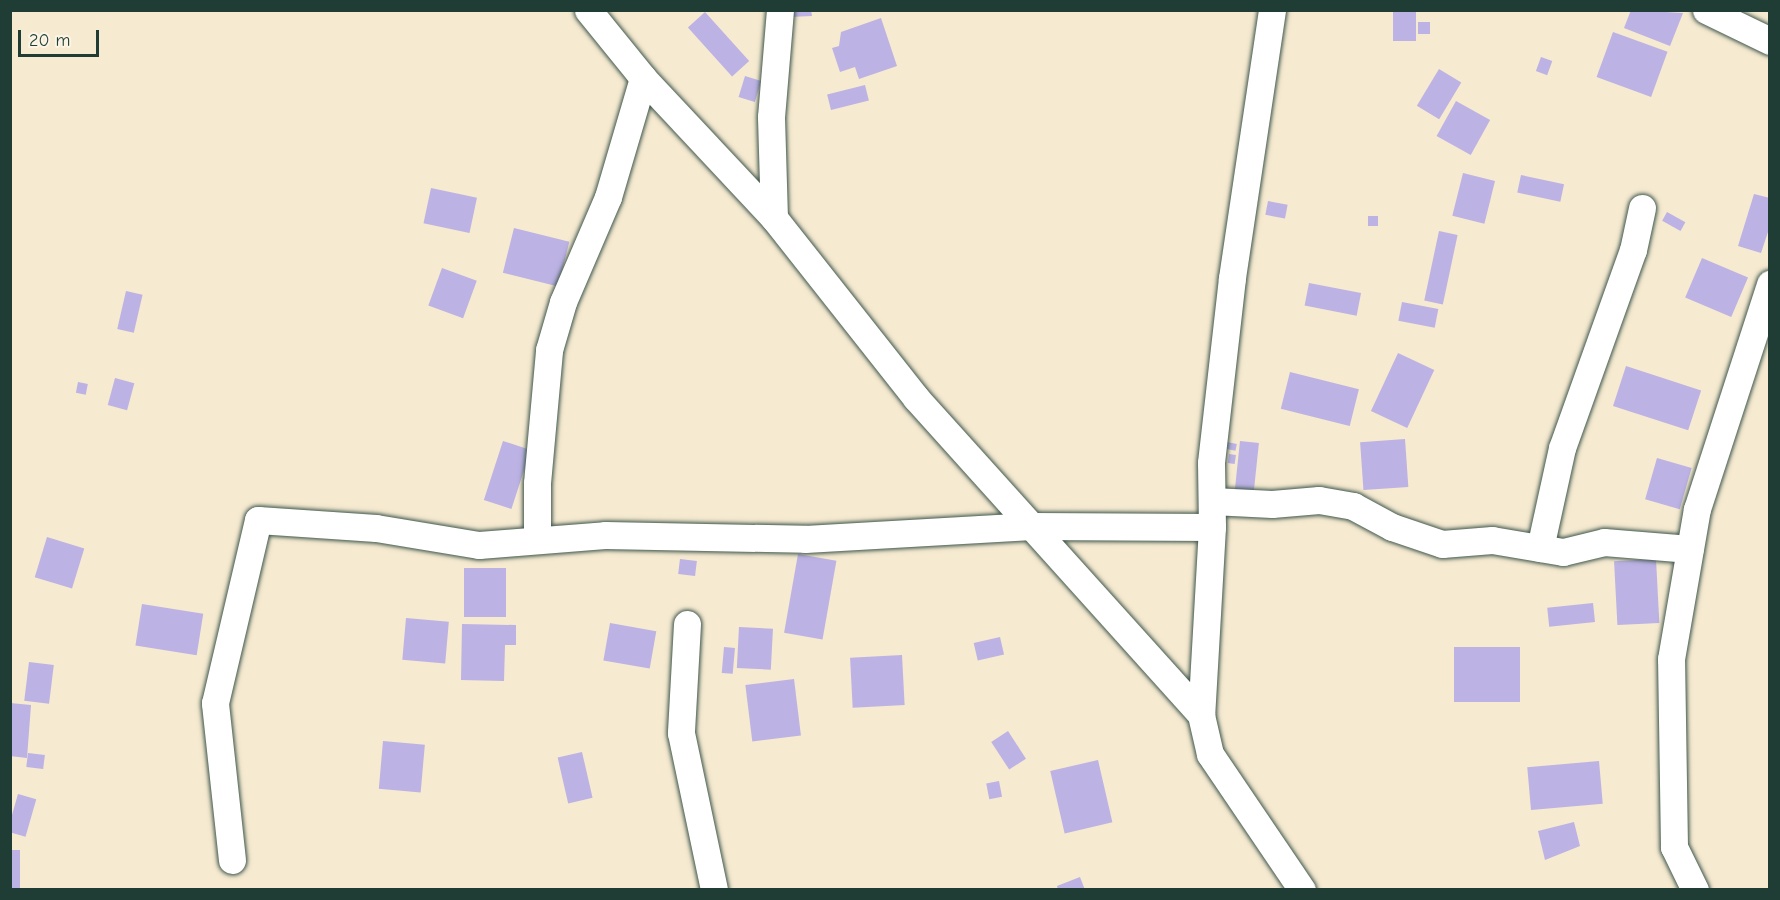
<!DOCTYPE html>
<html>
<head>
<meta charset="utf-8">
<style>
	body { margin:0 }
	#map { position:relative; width:1780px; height:900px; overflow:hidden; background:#f6ead1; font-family:"Comic Neue",sans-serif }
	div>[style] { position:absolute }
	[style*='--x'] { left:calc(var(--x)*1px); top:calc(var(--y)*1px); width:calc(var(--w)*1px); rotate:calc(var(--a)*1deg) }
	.building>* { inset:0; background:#bcb2e4; transform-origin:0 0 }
	.roads { filter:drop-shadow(0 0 2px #3f574c) drop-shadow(0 0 2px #3f574c) }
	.minor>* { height:27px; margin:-13.5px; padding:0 13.5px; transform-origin:13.5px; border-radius:13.5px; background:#fff }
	span { translate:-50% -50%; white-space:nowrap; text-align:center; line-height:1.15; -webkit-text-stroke:4.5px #fcf5e5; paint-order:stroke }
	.frame { position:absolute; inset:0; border:12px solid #1f3d34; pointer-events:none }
	.scale { position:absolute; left:18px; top:30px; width:81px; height:27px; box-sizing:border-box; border:3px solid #1f3d34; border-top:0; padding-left:8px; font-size:18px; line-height:21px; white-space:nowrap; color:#1f3d34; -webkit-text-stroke:4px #fcf5e5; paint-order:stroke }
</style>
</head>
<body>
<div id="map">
	<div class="building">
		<i style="clip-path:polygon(790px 10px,811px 10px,812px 16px,790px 17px)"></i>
		<i style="left:1393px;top:10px;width:23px;height:31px"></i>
		<i style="clip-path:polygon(1631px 10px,1683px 13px,1670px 46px,1624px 28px)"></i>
		<i style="left:705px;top:12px;width:66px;height:23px;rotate:48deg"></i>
		<i style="clip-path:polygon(881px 18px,897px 66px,859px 79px,855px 67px,840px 72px,832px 48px,839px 46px,841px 32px)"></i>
		<i style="left:1418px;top:22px;width:12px;height:12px"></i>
		<i style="left:1613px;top:32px;width:58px;height:48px;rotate:20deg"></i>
		<i style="left:1541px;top:57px;width:12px;height:15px;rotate:20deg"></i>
		<i style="left:1439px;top:69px;width:26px;height:43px;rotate:31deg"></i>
		<i style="left:745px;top:76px;width:17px;height:22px;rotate:17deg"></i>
		<i style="left:865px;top:85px;width:16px;height:39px;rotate:76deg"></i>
		<i style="left:1456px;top:101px;width:39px;height:40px;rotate:29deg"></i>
		<i style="left:1463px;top:173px;width:33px;height:44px;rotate:14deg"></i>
		<i style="left:1521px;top:175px;width:44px;height:18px;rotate:12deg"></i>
		<i style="left:431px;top:188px;width:47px;height:36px;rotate:12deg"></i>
		<i style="clip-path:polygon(1754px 194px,1770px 198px,1770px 226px,1761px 253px,1738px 246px)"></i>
		<i style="left:1268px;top:201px;width:20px;height:14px;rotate:11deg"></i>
		<i style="left:1667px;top:212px;width:21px;height:10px;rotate:29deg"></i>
		<i style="left:1378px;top:216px;width:10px;height:10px;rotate:90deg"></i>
		<i style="left:514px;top:228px;width:57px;height:46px;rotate:14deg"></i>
		<i style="left:1439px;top:231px;width:19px;height:71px;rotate:12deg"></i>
		<i style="left:1702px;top:258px;width:50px;height:43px;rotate:23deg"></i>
		<i style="left:442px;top:268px;width:37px;height:40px;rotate:20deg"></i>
		<i style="left:1309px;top:283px;width:53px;height:23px;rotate:11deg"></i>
		<i style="left:126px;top:291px;width:17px;height:39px;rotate:13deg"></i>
		<i style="left:1402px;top:302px;width:37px;height:19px;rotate:11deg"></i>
		<i style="left:1398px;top:353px;width:40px;height:64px;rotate:25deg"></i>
		<i style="left:1626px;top:366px;width:79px;height:42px;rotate:18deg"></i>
		<i style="left:1290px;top:372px;width:71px;height:38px;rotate:14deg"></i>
		<i style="left:115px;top:378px;width:20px;height:28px;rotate:15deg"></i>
		<i style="left:78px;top:382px;width:10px;height:11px;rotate:11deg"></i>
		<i style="left:1405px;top:439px;width:48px;height:45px;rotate:86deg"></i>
		<i style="left:503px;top:441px;width:29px;height:62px;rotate:18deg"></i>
		<i style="left:1240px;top:441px;width:19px;height:54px;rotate:6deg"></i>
		<i style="left:1227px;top:442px;width:10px;height:7px;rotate:11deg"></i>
		<i style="left:1229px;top:454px;width:7px;height:9px;rotate:8deg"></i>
		<i style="left:1657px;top:458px;width:36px;height:43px;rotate:16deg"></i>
		<i style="left:47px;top:537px;width:39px;height:42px;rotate:17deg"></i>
		<i style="left:798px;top:554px;width:39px;height:80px;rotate:10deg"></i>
		<i style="left:680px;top:559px;width:17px;height:15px;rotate:7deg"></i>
		<i style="left:1656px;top:559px;width:64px;height:42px;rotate:87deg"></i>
		<i style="left:464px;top:568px;width:42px;height:49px"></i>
		<i style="left:1593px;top:603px;width:19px;height:46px;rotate:84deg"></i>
		<i style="left:142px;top:604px;width:62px;height:42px;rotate:9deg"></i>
		<i style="left:406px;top:618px;width:43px;height:42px;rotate:5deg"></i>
		<i style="left:610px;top:623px;width:47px;height:38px;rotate:10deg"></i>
		<i style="clip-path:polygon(462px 624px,516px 625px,516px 645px,505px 645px,504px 681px,461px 680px)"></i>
		<i style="left:739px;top:627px;width:34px;height:41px;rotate:3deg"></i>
		<i style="left:1000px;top:637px;width:18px;height:27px;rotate:77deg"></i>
		<i style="left:724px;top:647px;width:11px;height:26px;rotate:5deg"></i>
		<i style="left:1454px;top:647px;width:66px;height:55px"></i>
		<i style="left:902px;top:655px;width:50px;height:52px;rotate:87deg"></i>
		<i style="left:29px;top:662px;width:25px;height:39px;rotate:7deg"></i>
		<i style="left:794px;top:679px;width:57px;height:49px;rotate:83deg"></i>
		<i style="clip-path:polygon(10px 703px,31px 705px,27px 758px,10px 756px)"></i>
		<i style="left:1008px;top:731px;width:33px;height:20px;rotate:57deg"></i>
		<i style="left:383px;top:741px;width:42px;height:48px;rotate:5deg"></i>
		<i style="left:582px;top:752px;width:47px;height:25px;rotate:77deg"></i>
		<i style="left:28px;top:753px;width:17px;height:14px;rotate:7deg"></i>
		<i style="left:1098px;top:760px;width:64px;height:49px;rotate:77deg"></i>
		<i style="left:1599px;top:761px;width:43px;height:72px;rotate:85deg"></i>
		<i style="left:999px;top:781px;width:16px;height:13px;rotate:79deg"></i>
		<i style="left:18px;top:794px;width:19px;height:39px;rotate:16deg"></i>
		<i style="clip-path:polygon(1574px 822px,1580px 846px,1545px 860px,1538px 831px)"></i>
		<i style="left:10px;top:850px;width:10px;height:40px"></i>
		<i style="clip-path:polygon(1080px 877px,1085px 890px,1058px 890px,1057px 886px)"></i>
	</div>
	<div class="roads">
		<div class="minor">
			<i style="--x:588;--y:10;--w:87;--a:51"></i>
			<i style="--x:643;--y:78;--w:192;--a:46.9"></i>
			<i style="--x:774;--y:218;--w:229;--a:51.7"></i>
			<i style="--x:916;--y:398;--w:426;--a:48"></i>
			<i style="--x:1272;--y:10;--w:271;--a:98.5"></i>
			<i style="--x:1232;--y:278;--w:186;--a:96.5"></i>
			<i style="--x:1211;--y:463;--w:64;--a:89.1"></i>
			<i style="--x:1212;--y:527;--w:188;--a:93.3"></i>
			<i style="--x:1201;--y:715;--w:40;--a:77"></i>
			<i style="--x:1210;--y:754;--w:164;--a:55.9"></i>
			<i style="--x:1706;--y:10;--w:71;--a:25.8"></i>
			<i style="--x:774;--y:218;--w:101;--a:-91.7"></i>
			<i style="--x:771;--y:117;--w:107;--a:-85.2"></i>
			<i style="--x:1212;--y:501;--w:60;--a:2.9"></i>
			<i style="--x:1272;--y:504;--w:47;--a:-4.9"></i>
			<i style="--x:1319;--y:500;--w:35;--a:10"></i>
			<i style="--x:1353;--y:506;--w:44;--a:28.3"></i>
			<i style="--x:1392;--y:527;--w:53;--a:18.8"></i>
			<i style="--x:1442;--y:544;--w:50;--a:-4.6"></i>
			<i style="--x:1492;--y:540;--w:72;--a:9.6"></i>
			<i style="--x:1563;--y:552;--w:42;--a:-13.7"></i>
			<i style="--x:1604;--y:542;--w:86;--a:4.7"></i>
			<i style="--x:537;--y:538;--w:55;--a:-90"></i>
			<i style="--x:537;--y:483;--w:134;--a:-84.8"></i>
			<i style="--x:549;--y:350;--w:50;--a:-73.7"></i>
			<i style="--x:563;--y:302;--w:114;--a:-66.8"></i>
			<i style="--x:608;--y:197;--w:124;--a:-73.6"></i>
			<i style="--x:1540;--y:548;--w:102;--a:-77.6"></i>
			<i style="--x:1562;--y:448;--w:210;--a:-70.3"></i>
			<i style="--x:1633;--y:250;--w:43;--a:-77.9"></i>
			<i style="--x:687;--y:624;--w:109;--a:93.2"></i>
			<i style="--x:681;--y:733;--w:160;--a:78.1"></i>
			<i style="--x:232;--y:860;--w:158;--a:-96.2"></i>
			<i style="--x:215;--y:703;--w:188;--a:-76.8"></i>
			<i style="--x:258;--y:520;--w:118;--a:3.9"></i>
			<i style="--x:376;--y:528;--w:104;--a:9.4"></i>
			<i style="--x:479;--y:545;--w:126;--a:-4.5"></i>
			<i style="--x:605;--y:535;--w:200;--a:1.1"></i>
			<i style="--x:805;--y:539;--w:227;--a:-3.3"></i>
			<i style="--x:1032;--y:526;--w:180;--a:0.3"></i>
			<i style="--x:1695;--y:890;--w:48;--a:-116"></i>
			<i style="--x:1674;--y:847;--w:188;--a:-90.9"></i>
			<i style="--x:1671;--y:659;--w:152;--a:-80.2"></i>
			<i style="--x:1697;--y:509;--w:237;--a:-72"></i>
		</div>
	</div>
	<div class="frame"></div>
	<div class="scale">20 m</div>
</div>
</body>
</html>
